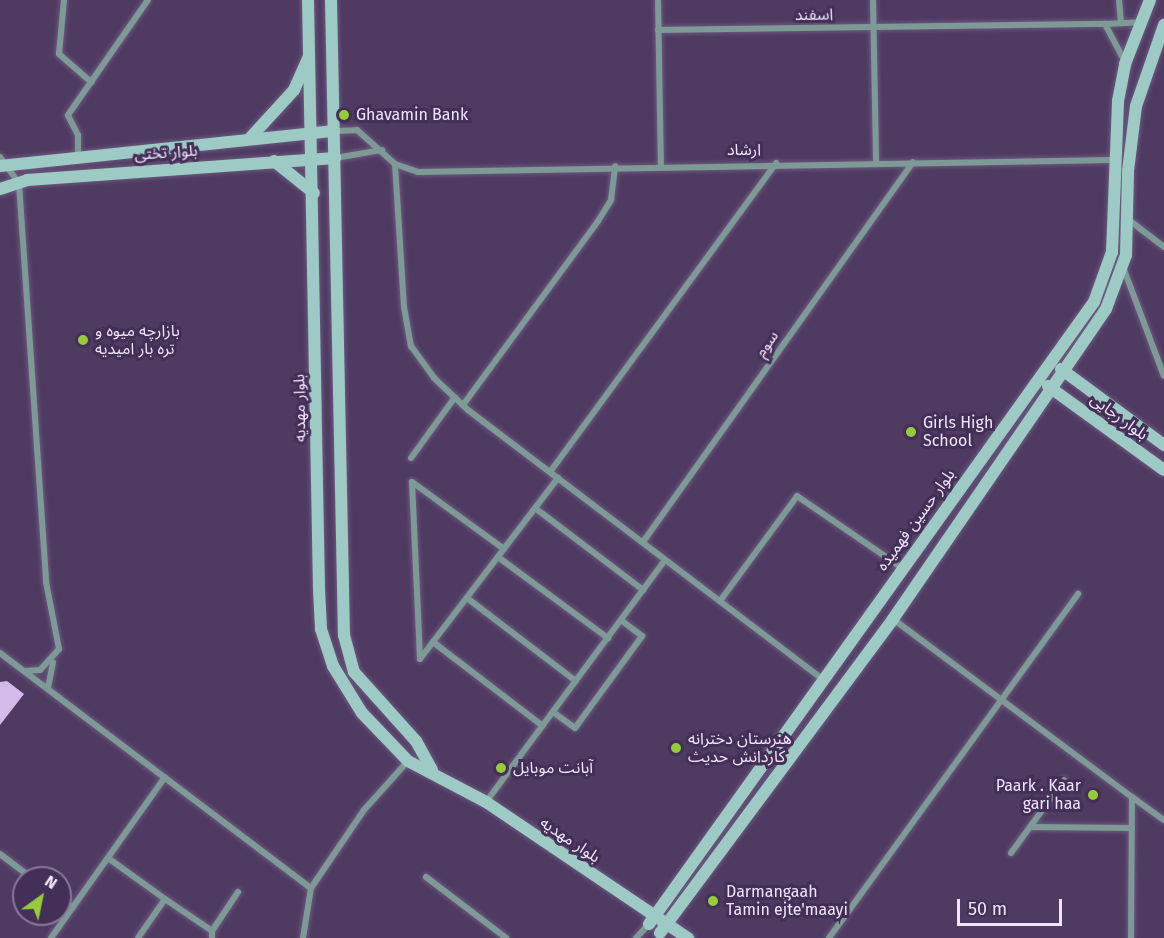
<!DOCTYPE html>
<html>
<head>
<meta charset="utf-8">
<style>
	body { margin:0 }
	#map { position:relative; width:1164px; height:938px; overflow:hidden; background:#4f3a62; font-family:"Fira Sans","Noto Sans Arabic",sans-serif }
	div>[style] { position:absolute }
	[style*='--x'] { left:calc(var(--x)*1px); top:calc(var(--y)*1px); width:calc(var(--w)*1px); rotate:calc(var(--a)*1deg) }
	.building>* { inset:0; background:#d3baea }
	.roads { filter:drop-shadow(0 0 2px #6c597e) drop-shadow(0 0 2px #6c597e) }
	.street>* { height:6px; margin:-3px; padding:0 3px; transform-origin:3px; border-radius:3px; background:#7e9a97 }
	.secondary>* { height:12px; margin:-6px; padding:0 6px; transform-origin:6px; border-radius:6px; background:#9dcac5 }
	.dots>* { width:16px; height:16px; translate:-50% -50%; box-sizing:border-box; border:3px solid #442f56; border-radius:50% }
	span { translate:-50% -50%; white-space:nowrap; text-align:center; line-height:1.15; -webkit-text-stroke:6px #442f56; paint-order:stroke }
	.street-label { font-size:16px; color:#f1e5fd }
	.poi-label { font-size:16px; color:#f1e5fd }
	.left { translate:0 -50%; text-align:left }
	.right { translate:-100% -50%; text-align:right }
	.north { position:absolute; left:12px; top:866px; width:60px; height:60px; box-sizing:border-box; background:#442f56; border:2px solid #897899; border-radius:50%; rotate:33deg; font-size:16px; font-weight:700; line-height:24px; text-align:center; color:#f1e5fd }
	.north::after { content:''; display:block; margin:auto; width:21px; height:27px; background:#96cc39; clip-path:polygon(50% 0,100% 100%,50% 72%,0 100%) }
	.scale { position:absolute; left:957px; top:899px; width:105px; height:27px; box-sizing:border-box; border:3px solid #f1e5fd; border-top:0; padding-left:8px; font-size:18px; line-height:21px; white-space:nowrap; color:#f1e5fd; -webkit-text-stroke:4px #442f56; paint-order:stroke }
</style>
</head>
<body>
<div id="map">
	<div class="building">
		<i style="clip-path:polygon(7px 681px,24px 694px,0 725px,0 682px)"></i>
	</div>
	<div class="roads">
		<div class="street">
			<i style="--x:64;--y:0;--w:54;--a:95.3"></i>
			<i style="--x:59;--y:54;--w:43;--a:41.2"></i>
			<i style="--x:658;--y:0;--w:164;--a:89"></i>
			<i style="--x:873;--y:0;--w:162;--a:88.9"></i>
			<i style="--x:1119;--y:0;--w:23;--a:85"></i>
			<i style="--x:1105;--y:24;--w:35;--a:-3"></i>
			<i style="--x:658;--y:30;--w:447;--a:-0.8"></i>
			<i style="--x:1105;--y:24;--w:41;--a:62.2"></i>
			<i style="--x:334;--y:131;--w:23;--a:-2"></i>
			<i style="--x:357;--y:130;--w:51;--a:41.8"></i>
			<i style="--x:395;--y:164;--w:24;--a:19"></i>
			<i style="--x:418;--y:172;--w:694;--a:-0.99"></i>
			<i style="--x:0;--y:157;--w:32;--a:54"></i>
			<i style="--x:19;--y:183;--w:400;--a:86.1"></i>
			<i style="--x:46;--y:582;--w:68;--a:79"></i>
			<i style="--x:59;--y:649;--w:28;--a:132"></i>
			<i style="--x:40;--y:670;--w:15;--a:176"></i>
			<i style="--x:78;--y:157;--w:22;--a:-90"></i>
			<i style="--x:78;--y:135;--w:22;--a:-117"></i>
			<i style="--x:68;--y:115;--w:140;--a:-55.2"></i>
			<i style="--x:335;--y:158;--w:48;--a:-9.7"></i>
			<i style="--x:395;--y:164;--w:143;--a:86.4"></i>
			<i style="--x:404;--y:307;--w:40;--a:80"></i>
			<i style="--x:411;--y:346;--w:39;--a:54"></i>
			<i style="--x:434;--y:378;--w:47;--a:43.3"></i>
			<i style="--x:468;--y:410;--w:443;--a:37.2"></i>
			<i style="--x:1129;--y:220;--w:44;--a:37.6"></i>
			<i style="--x:1123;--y:267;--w:116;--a:69.4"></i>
			<i style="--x:463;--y:405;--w:228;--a:-53.7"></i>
			<i style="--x:598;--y:221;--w:25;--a:-58"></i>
			<i style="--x:611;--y:200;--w:34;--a:-83"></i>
			<i style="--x:411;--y:458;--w:75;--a:-54.2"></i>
			<i style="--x:550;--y:472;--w:383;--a:-53.8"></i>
			<i style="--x:535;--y:508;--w:136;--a:37.2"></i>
			<i style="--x:643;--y:542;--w:466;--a:-54.6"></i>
			<i style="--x:504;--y:549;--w:114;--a:-143.9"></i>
			<i style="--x:412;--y:482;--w:177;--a:87.4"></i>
			<i style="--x:420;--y:659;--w:228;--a:-52.7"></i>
			<i style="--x:498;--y:557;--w:137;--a:36.4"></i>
			<i style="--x:467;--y:598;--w:137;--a:37.3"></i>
			<i style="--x:720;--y:601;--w:130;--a:-53.7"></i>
			<i style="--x:797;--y:496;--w:127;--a:34.4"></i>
			<i style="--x:893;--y:619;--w:298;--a:36.7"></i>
			<i style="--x:433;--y:642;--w:138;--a:37.4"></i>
			<i style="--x:0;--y:653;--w:390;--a:37.1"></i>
			<i style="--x:48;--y:688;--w:26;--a:-79"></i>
			<i style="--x:553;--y:712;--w:27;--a:36"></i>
			<i style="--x:575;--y:728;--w:114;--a:-53.9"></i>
			<i style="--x:642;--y:636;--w:26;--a:-143"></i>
			<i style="--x:486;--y:802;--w:301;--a:-53.5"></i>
			<i style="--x:1030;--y:827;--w:102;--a:0.6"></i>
			<i style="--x:1011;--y:853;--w:90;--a:-54"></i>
			<i style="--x:0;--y:854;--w:40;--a:37"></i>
			<i style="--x:108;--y:858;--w:70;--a:35.7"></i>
			<i style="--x:165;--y:899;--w:47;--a:124.7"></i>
			<i style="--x:426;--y:877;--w:101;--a:37.3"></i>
			<i style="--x:60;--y:898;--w:16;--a:38"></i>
			<i style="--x:165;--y:899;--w:57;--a:34.2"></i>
			<i style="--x:212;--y:931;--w:7;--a:90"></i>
			<i style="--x:212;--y:931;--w:47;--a:-56.3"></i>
			<i style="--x:51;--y:938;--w:197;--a:-54.7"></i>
			<i style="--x:303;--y:938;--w:51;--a:-80.9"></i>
			<i style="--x:311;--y:888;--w:94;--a:-55.8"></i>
			<i style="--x:364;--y:810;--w:66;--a:-48.1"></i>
			<i style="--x:636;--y:938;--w:19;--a:-47"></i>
			<i style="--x:829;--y:938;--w:425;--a:-54.1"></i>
			<i style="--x:1131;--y:938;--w:141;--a:-89.6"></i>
			<i style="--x:1132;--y:797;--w:39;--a:36"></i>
		</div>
		<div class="secondary">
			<i style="--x:308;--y:0;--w:589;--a:88.93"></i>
			<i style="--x:319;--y:589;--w:40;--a:87.1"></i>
			<i style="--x:321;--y:629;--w:39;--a:72"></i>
			<i style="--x:333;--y:666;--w:55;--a:58.3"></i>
			<i style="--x:362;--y:713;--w:66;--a:46.2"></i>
			<i style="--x:408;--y:761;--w:88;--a:27.7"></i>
			<i style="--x:486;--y:802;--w:244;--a:34"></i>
			<i style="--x:331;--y:0;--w:635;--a:88.83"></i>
			<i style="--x:344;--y:635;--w:38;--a:75"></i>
			<i style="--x:354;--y:672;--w:93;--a:48.1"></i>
			<i style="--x:416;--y:741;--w:33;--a:61"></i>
			<i style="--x:251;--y:137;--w:64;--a:-47.5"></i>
			<i style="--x:294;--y:90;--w:35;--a:-66"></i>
			<i style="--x:274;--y:161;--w:51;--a:38.7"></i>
			<i style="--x:0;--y:166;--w:336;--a:-6"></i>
			<i style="--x:0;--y:189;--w:28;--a:-18"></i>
			<i style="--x:27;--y:180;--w:309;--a:-4.1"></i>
			<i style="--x:1061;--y:369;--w:128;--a:36.4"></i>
			<i style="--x:1048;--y:386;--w:143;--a:35.9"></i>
			<i style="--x:649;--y:924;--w:765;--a:-54.42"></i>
			<i style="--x:1094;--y:302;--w:53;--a:-70.2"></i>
			<i style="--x:1112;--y:252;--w:151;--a:-87.7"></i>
			<i style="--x:1118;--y:101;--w:38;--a:-79"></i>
			<i style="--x:1125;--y:64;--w:69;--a:-68.7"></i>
			<i style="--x:660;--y:933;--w:391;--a:-53.4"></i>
			<i style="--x:893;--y:619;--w:376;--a:-55.5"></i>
			<i style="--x:1106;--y:309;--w:58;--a:-69.7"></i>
			<i style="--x:1126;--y:255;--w:84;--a:-88.6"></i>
			<i style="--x:1128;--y:171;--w:65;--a:-83"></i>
			<i style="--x:1136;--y:106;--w:86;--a:-70.9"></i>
		</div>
	</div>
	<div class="dots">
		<i style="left:344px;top:115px;background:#96cc39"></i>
		<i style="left:83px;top:340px;background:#96cc39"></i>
		<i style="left:911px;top:432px;background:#96cc39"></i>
		<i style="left:676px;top:748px;background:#96cc39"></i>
		<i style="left:501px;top:768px;background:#96cc39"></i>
		<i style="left:1093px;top:795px;background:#96cc39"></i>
		<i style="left:713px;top:901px;background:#96cc39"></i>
	</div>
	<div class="street-label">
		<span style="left:814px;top:15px;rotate:-1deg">اسفند</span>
		<span style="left:744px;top:150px">ارشاد</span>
		<span style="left:166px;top:153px;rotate:-4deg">بلوار تختی</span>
		<span style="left:767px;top:344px;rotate:-55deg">سوم</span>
		<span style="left:300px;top:408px;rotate:-91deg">بلوار مهدیه</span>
		<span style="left:1119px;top:417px;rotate:36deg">بلوار رجایی</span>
		<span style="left:916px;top:520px;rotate:-54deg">بلوار حسین فهمیده</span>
		<span style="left:570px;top:840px;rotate:34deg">بلوار مهدیه</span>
	</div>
	<div class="poi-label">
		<span class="left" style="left:356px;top:115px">Ghavamin Bank</span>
		<span class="left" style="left:95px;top:340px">بازارچه میوه و<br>تره بار امیدیه</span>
		<span class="left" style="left:923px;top:432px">Girls High<br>School</span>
		<span class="left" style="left:688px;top:748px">هنرستان دخترانه<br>کاردانش حدیث</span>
		<span class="left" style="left:513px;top:768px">آبانت موبایل</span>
		<span class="right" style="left:1081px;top:795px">Paark . Kaar<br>gari haa</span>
		<span class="left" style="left:726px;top:901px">Darmangaah<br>Tamin ejte'maayi</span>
	</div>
	<div class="north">N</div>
	<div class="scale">50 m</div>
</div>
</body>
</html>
